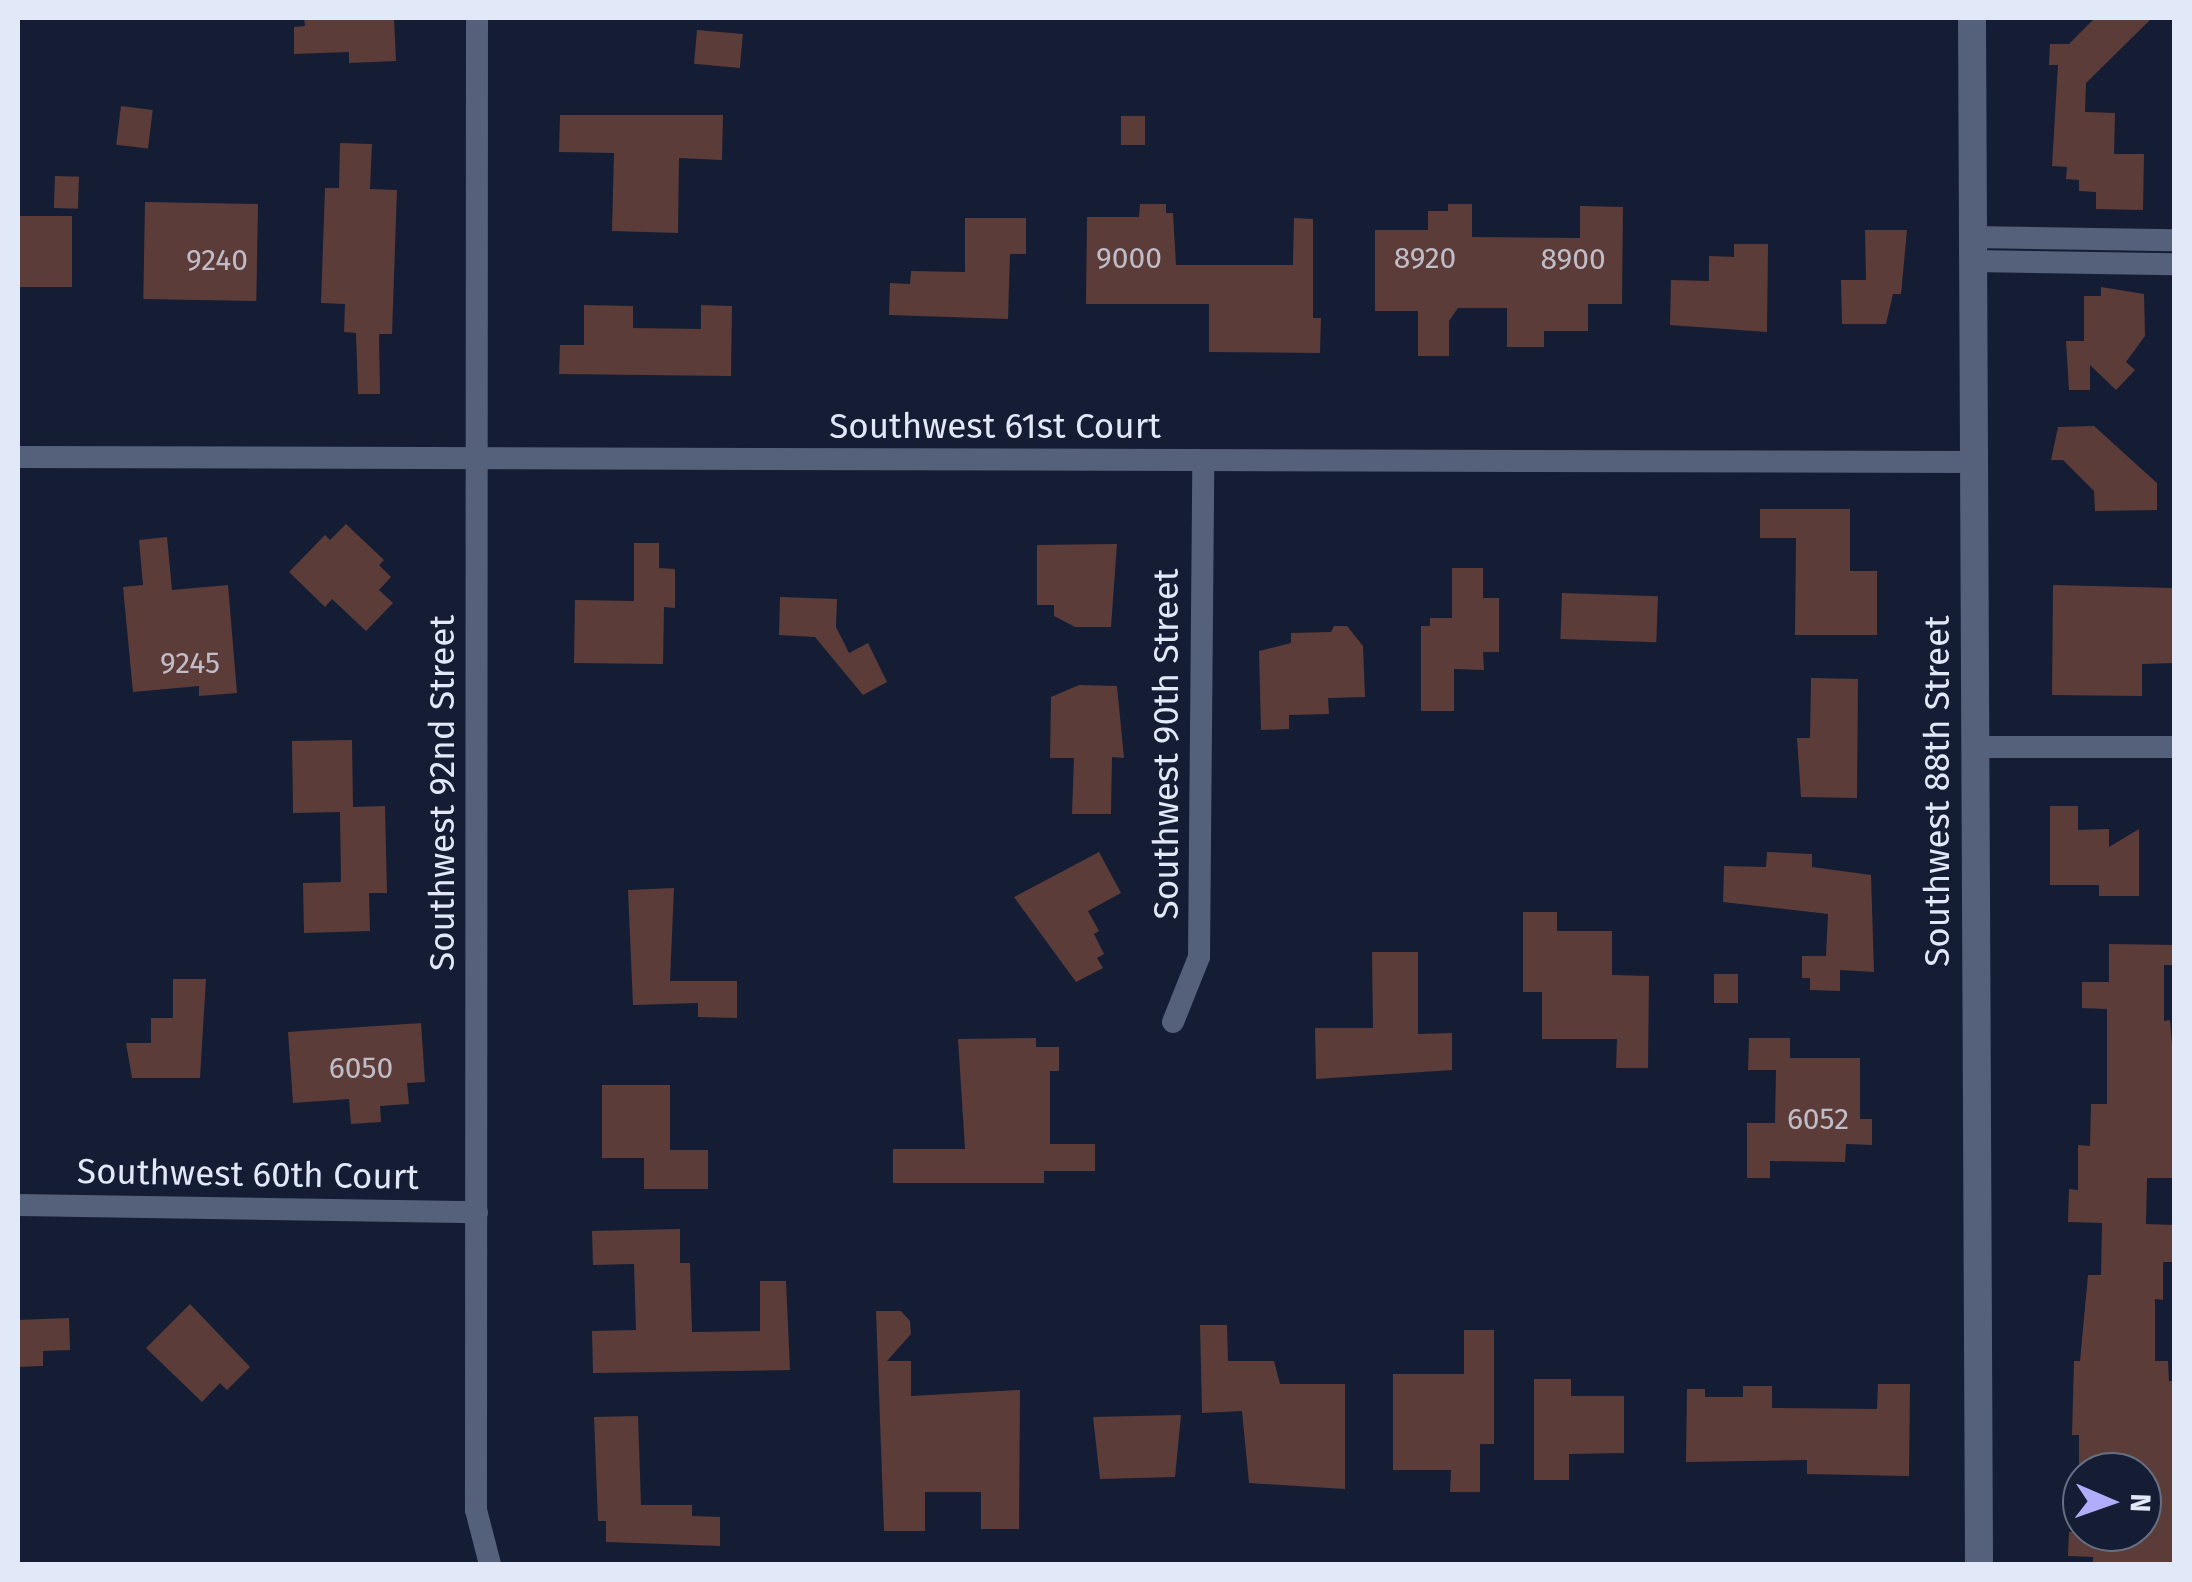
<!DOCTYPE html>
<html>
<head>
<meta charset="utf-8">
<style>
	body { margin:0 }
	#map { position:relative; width:2192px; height:1582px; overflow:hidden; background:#141d34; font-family:"Fira Sans",sans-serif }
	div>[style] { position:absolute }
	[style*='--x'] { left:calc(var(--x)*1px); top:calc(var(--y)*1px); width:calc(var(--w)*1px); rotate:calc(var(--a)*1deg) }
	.building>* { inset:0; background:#5c3c38; transform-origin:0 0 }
	.minor>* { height:22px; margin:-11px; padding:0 11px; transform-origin:11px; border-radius:11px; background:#55607b }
	.tertiary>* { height:28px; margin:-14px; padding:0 14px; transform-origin:14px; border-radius:14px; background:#55607b }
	span { translate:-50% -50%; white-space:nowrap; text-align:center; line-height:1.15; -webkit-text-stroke:9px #141d34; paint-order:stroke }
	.number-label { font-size:30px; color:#c0bdc8 }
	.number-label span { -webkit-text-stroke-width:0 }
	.street-label { font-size:35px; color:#e1e8f8 }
	.frame { position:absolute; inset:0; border:20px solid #e1e8f8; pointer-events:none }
	.north { position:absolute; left:2062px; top:1452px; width:100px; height:100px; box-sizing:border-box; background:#141d34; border:2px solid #666e82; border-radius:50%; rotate:92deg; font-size:28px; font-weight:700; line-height:40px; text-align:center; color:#e1e8f8 }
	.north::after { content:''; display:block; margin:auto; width:35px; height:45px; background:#b0aefa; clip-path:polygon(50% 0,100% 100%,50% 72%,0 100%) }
</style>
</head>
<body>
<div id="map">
	<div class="building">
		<i style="clip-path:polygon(304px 18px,394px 18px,396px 61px,349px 63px,349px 52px,294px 54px,294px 27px,305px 26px)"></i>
		<i style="clip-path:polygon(2095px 18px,2152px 18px,2086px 83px,2085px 112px,2115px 113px,2114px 154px,2144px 154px,2143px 210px,2096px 209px,2096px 192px,2079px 191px,2079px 180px,2066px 179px,2067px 167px,2052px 166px,2058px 65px,2049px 65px,2050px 44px,2069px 44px)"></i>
		<i style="left:697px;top:30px;width:46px;height:34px;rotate:5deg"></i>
		<i style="left:121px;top:106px;width:32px;height:39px;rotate:7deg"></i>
		<i style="clip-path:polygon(560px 115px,723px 115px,722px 160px,679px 158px,678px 233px,612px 231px,614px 153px,559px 152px)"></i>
		<i style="left:1121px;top:116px;width:24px;height:29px"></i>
		<i style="clip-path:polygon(340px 143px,372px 144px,370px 189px,397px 190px,392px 334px,379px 334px,380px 394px,358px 394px,356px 333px,344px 332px,345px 304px,321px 303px,325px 188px,339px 188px)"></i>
		<i style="left:55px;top:176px;width:24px;height:32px;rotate:2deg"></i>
		<i style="left:145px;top:202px;width:113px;height:97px;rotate:1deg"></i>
		<i style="clip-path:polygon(1140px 204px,1166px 204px,1166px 213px,1173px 213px,1176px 265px,1293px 265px,1294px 218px,1313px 219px,1313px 318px,1321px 318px,1320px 353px,1209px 352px,1209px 304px,1086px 304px,1087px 217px,1139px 217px)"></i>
		<i style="clip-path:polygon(1448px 204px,1472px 204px,1472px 237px,1580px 238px,1580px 206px,1623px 207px,1622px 304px,1588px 304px,1588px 331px,1544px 331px,1544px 347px,1507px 347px,1507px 308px,1458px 308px,1449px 321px,1449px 356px,1418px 356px,1418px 311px,1375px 311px,1375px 230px,1428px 230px,1428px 211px,1448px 211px)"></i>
		<i style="left:18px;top:216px;width:54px;height:71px"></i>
		<i style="clip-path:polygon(965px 218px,1026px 218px,1026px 254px,1010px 254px,1008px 319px,889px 315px,890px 283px,910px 284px,911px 271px,965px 272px)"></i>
		<i style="clip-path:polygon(1865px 230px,1907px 230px,1901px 294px,1893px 294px,1886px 324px,1842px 324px,1841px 280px,1866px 280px)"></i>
		<i style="clip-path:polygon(1734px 244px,1768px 244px,1767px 332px,1670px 325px,1671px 280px,1709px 281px,1709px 256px,1734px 257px)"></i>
		<i style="clip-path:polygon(2101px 287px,2144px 294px,2145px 336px,2126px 362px,2135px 370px,2116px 390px,2090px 365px,2090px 390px,2069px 390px,2066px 341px,2084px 341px,2084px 296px,2101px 296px)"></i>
		<i style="clip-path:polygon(584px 305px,633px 306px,633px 328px,701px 329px,701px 305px,732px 306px,731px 376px,559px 374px,560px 345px,584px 345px)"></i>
		<i style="clip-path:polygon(2094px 426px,2157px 483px,2157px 510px,2095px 511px,2094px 491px,2063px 460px,2051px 460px,2058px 427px)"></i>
		<i style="clip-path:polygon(1760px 509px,1850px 509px,1850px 571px,1877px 571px,1877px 635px,1795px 635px,1796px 538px,1760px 538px)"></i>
		<i style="clip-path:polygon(346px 524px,384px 560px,379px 565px,391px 577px,379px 590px,393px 603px,366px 631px,332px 599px,325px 607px,289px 572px,325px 535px,330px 540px)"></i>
		<i style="clip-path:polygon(167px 537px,172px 590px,228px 585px,237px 693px,199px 696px,199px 686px,133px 692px,123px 587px,143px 585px,139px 540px)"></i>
		<i style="clip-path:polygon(634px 543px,659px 543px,659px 568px,675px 569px,675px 608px,664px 607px,663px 664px,574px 663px,575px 600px,634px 601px)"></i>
		<i style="clip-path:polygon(1117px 544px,1111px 627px,1075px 627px,1054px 616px,1054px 605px,1037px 605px,1037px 545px)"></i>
		<i style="clip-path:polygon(1452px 568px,1483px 568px,1483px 598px,1499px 598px,1499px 652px,1483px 652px,1484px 670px,1454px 669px,1454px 711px,1421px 711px,1421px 626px,1430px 626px,1430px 618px,1452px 618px)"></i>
		<i style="clip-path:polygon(2053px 585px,2174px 588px,2174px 663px,2142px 664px,2142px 696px,2052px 695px)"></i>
		<i style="left:1562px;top:593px;width:96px;height:46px;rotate:2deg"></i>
		<i style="clip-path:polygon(780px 597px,837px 599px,836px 627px,849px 653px,868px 643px,887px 682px,863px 695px,815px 637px,779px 635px)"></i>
		<i style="clip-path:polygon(1334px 626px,1347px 626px,1363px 646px,1365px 697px,1328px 698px,1329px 714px,1289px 715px,1289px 729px,1261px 730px,1259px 651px,1291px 643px,1291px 633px,1331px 632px)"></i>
		<i style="clip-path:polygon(1811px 678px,1858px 679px,1857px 798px,1801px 797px,1797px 738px,1810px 738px)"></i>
		<i style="clip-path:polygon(1079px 685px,1117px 686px,1124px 758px,1112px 757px,1111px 814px,1072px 814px,1074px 758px,1050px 758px,1051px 697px)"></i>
		<i style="clip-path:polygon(352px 740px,353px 807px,385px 806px,387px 893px,369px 893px,370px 931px,304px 933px,303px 883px,341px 882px,340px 812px,293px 813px,292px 741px)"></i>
		<i style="clip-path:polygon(2050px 806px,2078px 806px,2078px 830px,2109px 829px,2109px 847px,2139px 829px,2139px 896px,2099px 896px,2099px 885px,2050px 885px)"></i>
		<i style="clip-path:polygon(1099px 852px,1121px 893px,1088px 911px,1099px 931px,1094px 934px,1104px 954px,1097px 958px,1103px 968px,1076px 982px,1014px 897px)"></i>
		<i style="clip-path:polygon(1767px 852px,1812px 854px,1812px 867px,1871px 875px,1874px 972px,1840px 970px,1840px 991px,1810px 990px,1810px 978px,1802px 978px,1802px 956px,1826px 956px,1828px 914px,1723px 902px,1724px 866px,1766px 867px)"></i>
		<i style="clip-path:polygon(674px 888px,670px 981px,737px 981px,737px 1018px,698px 1017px,698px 1003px,633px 1005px,628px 890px)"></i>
		<i style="clip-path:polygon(1523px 912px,1557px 912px,1557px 931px,1612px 931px,1612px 975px,1649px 976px,1648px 1068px,1616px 1068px,1617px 1039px,1542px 1039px,1542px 992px,1523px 992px)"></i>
		<i style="clip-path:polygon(2109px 944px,2174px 945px,2174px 965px,2164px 965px,2164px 1021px,2170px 1020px,2174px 1070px,2174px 1178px,2147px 1178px,2146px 1224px,2174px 1225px,2174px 1262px,2163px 1262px,2163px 1300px,2155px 1299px,2155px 1361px,2168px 1361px,2169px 1381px,2174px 1381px,2174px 1564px,2093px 1564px,2093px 1557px,2068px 1556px,2069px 1532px,2142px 1532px,2142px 1472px,2079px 1472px,2079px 1435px,2072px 1435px,2074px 1361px,2080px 1361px,2088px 1275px,2101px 1275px,2102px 1223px,2068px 1222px,2069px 1189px,2078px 1190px,2078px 1145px,2090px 1146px,2091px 1104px,2107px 1104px,2107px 1009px,2082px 1008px,2082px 982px,2109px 982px)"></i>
		<i style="clip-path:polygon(1372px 952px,1418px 952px,1418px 1034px,1452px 1033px,1452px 1070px,1316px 1079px,1315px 1028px,1373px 1028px)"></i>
		<i style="left:1714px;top:974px;width:24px;height:29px"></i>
		<i style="clip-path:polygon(173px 979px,206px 979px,200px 1078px,132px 1078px,126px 1043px,151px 1043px,151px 1018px,173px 1018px)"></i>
		<i style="clip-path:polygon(421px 1023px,425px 1082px,407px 1083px,409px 1104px,380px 1106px,381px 1122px,351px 1124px,349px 1099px,293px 1103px,288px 1032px)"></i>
		<i style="clip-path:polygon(1036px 1038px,1036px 1047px,1059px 1047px,1059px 1071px,1050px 1071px,1050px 1144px,1095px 1144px,1095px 1171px,1044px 1171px,1044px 1183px,893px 1183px,893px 1149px,965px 1149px,958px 1039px)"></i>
		<i style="clip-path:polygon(1749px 1038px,1790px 1038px,1790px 1058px,1860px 1058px,1860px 1119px,1872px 1119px,1872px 1145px,1846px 1144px,1845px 1162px,1770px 1161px,1770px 1178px,1747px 1178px,1747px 1123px,1775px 1123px,1776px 1070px,1748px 1070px)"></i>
		<i style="clip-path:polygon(602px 1085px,670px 1085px,670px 1150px,708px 1150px,708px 1189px,644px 1189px,644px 1158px,602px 1158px)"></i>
		<i style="clip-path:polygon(680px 1229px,680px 1263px,690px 1263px,692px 1332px,760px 1331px,760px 1281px,786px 1281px,790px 1370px,593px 1373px,592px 1331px,636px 1330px,634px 1264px,593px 1265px,592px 1231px)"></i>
		<i style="clip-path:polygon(190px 1304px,250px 1367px,227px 1390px,220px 1383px,202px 1402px,146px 1348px)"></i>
		<i style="clip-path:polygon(876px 1311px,901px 1311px,910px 1321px,911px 1334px,887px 1361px,911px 1361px,911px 1396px,1020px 1390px,1019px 1529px,981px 1529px,981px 1492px,925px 1492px,925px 1531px,884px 1531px)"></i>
		<i style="clip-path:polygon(69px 1318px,70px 1350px,43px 1351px,43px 1366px,18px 1367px,18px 1320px)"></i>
		<i style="clip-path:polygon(1200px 1325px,1227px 1325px,1228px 1361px,1274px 1361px,1280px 1384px,1345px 1384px,1345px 1489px,1249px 1483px,1242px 1411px,1202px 1413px)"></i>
		<i style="clip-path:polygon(1464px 1330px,1494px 1330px,1494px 1444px,1480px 1444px,1480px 1492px,1450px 1492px,1451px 1470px,1393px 1470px,1393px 1374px,1464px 1374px)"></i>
		<i style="clip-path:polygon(1534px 1379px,1571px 1379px,1571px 1396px,1624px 1396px,1624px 1453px,1569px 1454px,1569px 1480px,1534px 1480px)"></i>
		<i style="clip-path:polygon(1878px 1384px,1910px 1384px,1909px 1476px,1807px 1474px,1807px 1460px,1686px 1462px,1687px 1389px,1705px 1389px,1705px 1397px,1743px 1397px,1743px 1386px,1772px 1386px,1772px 1408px,1877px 1409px)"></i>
		<i style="clip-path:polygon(1181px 1415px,1175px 1477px,1100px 1479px,1093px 1417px)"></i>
		<i style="clip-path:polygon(638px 1416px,641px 1505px,692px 1505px,692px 1516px,720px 1517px,720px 1546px,606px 1542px,606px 1521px,598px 1521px,594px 1417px)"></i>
	</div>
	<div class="minor">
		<i style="--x:477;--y:18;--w:1492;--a:90.04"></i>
		<i style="--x:476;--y:1510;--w:56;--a:75.5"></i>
		<i style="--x:1973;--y:237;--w:201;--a:0.9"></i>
		<i style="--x:1972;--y:261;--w:202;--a:0.9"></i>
		<i style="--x:18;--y:457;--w:1954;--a:0.15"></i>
		<i style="--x:1974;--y:747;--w:200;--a:0"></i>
		<i style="--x:1173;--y:1022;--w:70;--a:-68.2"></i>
		<i style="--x:1199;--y:957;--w:496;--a:-89.5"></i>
		<i style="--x:18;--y:1205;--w:459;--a:0.9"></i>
	</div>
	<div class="tertiary">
		<i style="--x:1972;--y:18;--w:1546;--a:89.74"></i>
	</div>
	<div class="number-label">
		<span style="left:1129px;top:258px">9000</span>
		<span style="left:1425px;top:258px">8920</span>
		<span style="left:1573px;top:259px">8900</span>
		<span style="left:217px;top:260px">9240</span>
		<span style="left:190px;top:663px">9245</span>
		<span style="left:361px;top:1068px">6050</span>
		<span style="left:1818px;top:1119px">6052</span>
	</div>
	<div class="street-label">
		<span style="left:995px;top:426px">Southwest 61st Court</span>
		<span style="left:1166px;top:744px;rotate:-90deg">Southwest 90th Street</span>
		<span style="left:1937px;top:791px;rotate:-90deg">Southwest 88th Street</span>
		<span style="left:442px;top:793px;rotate:-90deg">Southwest 92nd Street</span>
		<span style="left:248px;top:1174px;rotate:1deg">Southwest 60th Court</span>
	</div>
	<div class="frame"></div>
	<div class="north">N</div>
</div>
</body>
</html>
